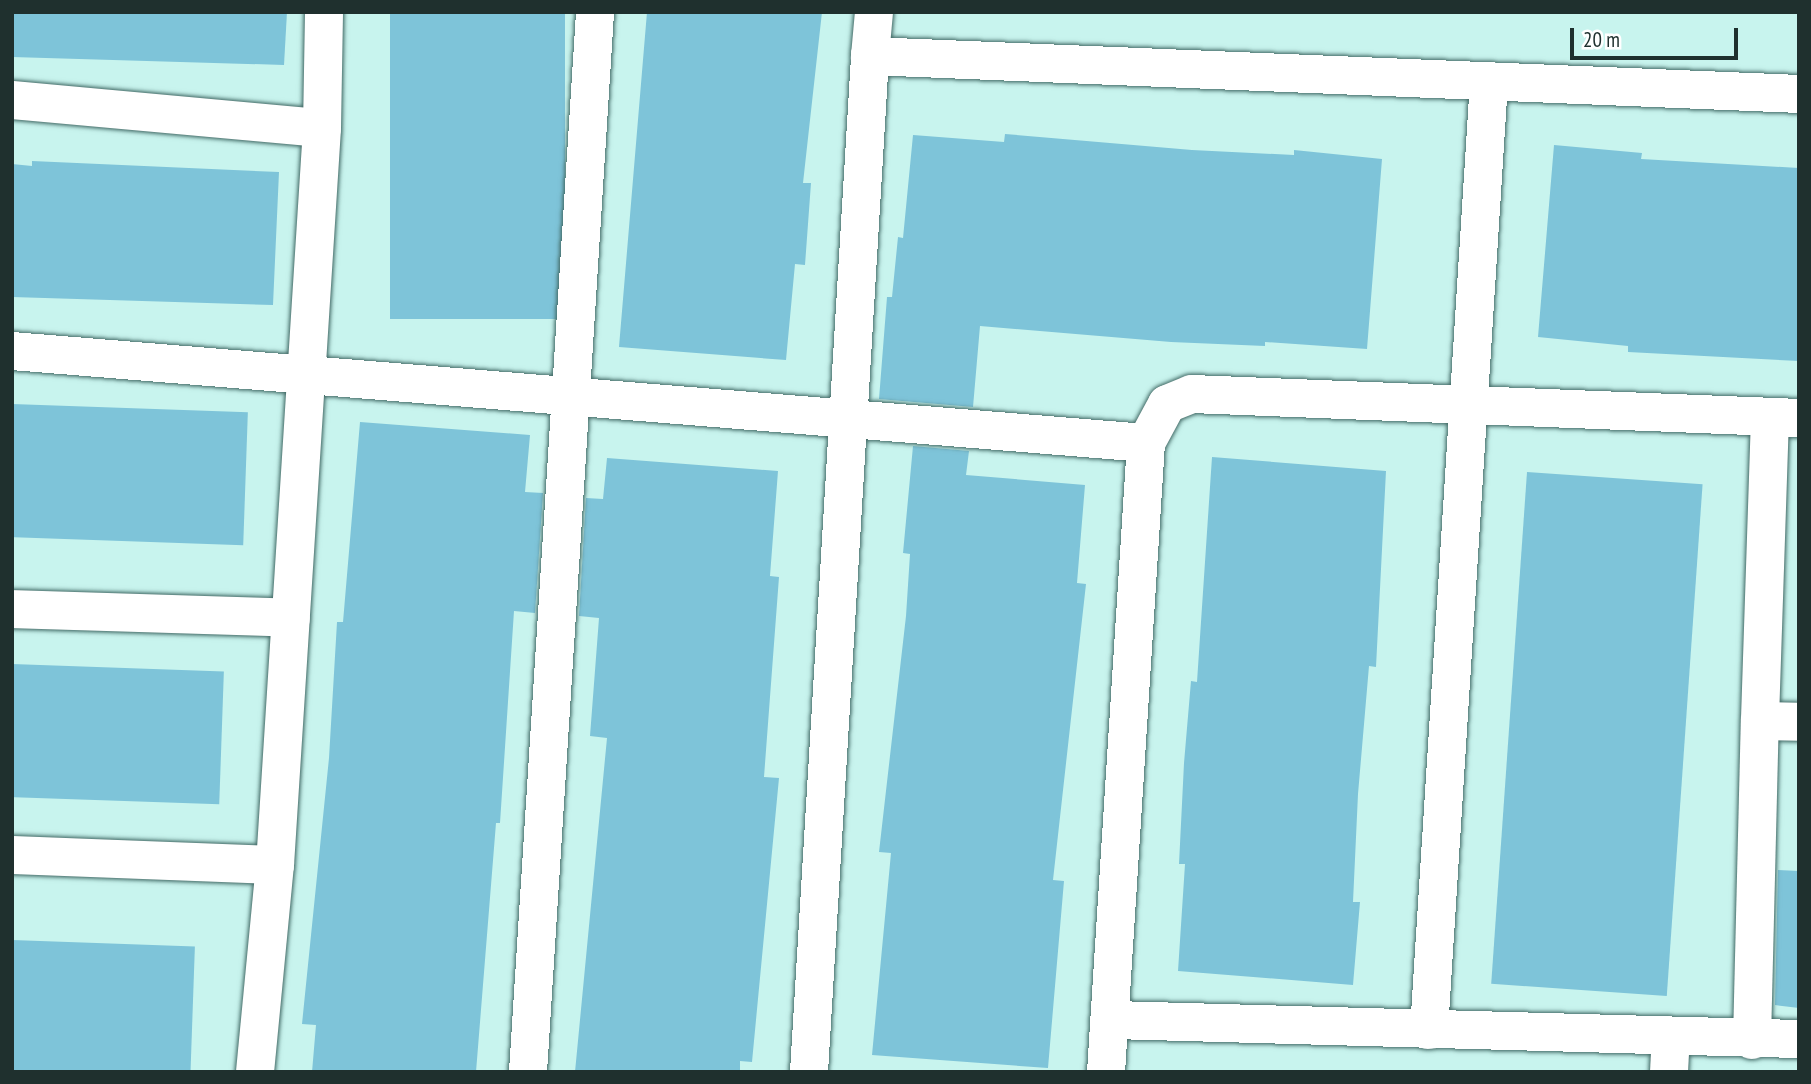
<!DOCTYPE html>
<html>
<head>
<meta charset="utf-8">
<style>
	body { margin:0 }
	#map { position:relative; width:1811px; height:1084px; overflow:hidden; background:#c8f4ee; font-family:"PT Sans Narrow",sans-serif }
	div>[style] { position:absolute }
	[style*='--x'] { left:calc(var(--x)*1px); top:calc(var(--y)*1px); width:calc(var(--w)*1px); rotate:calc(var(--a)*1deg) }
	.building>* { inset:0; background:#7ec4d9; transform-origin:0 0 }
	.roads { filter:drop-shadow(0 0 2px #426a66) drop-shadow(0 0 2px #426a66) }
	.street>* { height:38px; margin:-19px; padding:0 19px; transform-origin:19px; border-radius:19px; background:#fff }
	span { translate:-50% -50%; white-space:nowrap; text-align:center; line-height:1.15; -webkit-text-stroke:6px #fff; paint-order:stroke }
	.frame { position:absolute; inset:0; border:14px solid #1f302e; pointer-events:none }
	.scale { position:absolute; left:1570px; top:28px; width:168px; height:32px; box-sizing:border-box; border:4px solid #1f302e; border-top:0; padding-left:9px; font-size:21px; line-height:24px; white-space:nowrap; color:#1f302e; -webkit-text-stroke:5px #fff; paint-order:stroke }
</style>
</head>
<body>
<div id="map">
	<div class="building">
		<i style="clip-path:polygon(12px 12px,287px 12px,284px 65px,12px 57px)"></i>
		<i style="left:390px;top:12px;width:175px;height:307px"></i>
		<i style="clip-path:polygon(647px 12px,822px 12px,803px 183px,811px 183px,805px 265px,795px 264px,786px 360px,619px 347px)"></i>
		<i style="clip-path:polygon(1005px 134px,1192px 150px,1294px 155px,1294px 150px,1382px 159px,1367px 349px,1265px 342px,1265px 346px,1171px 342px,980px 326px,973px 407px,879px 399px,887px 297px,892px 297px,898px 237px,903px 238px,913px 135px,1004px 142px)"></i>
		<i style="clip-path:polygon(1554px 145px,1642px 153px,1641px 159px,1799px 168px,1799px 361px,1628px 352px,1628px 346px,1538px 337px)"></i>
		<i style="clip-path:polygon(32px 161px,279px 172px,273px 305px,12px 297px,12px 164px,32px 166px)"></i>
		<i style="left:12px;top:404px;width:236px;height:133px;rotate:2deg"></i>
		<i style="clip-path:polygon(360px 422px,530px 435px,525px 492px,543px 493px,535px 613px,514px 611px,500px 823px,496px 823px,476px 1072px,312px 1072px,316px 1025px,302px 1024px,329px 758px,337px 622px,343px 622px)"></i>
		<i style="clip-path:polygon(913px 446px,969px 451px,966px 475px,1085px 485px,1077px 583px,1086px 584px,1053px 880px,1064px 881px,1048px 1068px,872px 1055px,891px 853px,879px 852px,906px 616px,910px 554px,903px 553px)"></i>
		<i style="clip-path:polygon(1212px 457px,1386px 471px,1376px 667px,1369px 666px,1358px 794px,1353px 902px,1360px 902px,1353px 985px,1178px 971px,1185px 864px,1179px 864px,1184px 763px,1191px 681px,1197px 682px)"></i>
		<i style="clip-path:polygon(607px 458px,778px 471px,770px 576px,779px 577px,764px 777px,779px 778px,752px 1062px,740px 1061px,740px 1072px,575px 1072px,607px 738px,590px 736px,599px 618px,579px 616px,586px 498px,603px 499px)"></i>
		<i style="left:1527px;top:472px;width:176px;height:513px;rotate:4deg"></i>
		<i style="left:12px;top:664px;width:212px;height:133px;rotate:2deg"></i>
		<i style="clip-path:polygon(1778px 870px,1799px 871px,1799px 1008px,1775px 1005px)"></i>
		<i style="left:12px;top:940px;width:183px;height:132px;rotate:2deg"></i>
	</div>
	<div class="roads">
		<div class="street">
			<i style="--x:870;--y:56;--w:44;--a:-84.8"></i>
			<i style="--x:12;--y:100;--w:311;--a:5.2"></i>
			<i style="--x:12;--y:351;--w:1138;--a:4.64"></i>
			<i style="--x:1770;--y:417;--w:304;--a:91.9"></i>
			<i style="--x:1760;--y:721;--w:39;--a:1"></i>
			<i style="--x:12;--y:609;--w:279;--a:1.8"></i>
			<i style="--x:12;--y:855;--w:263;--a:2.2"></i>
			<i style="--x:1113;--y:1020;--w:686;--a:1.59"></i>
			<i style="--x:1429;--y:1030;--w:951;--a:-86.38"></i>
			<i style="--x:1752;--y:1040;--w:319;--a:-88.6"></i>
			<i style="--x:255;--y:1072;--w:208;--a:-84.5"></i>
			<i style="--x:275;--y:865;--w:738;--a:-86.35"></i>
			<i style="--x:322;--y:128;--w:116;--a:-89"></i>
			<i style="--x:528;--y:1072;--w:1062;--a:-86.38"></i>
			<i style="--x:809;--y:1072;--w:1018;--a:-86.56"></i>
			<i style="--x:870;--y:56;--w:930;--a:2.34"></i>
			<i style="--x:1106;--y:1072;--w:630;--a:-86.36"></i>
			<i style="--x:1146;--y:443;--w:44;--a:-61.7"></i>
			<i style="--x:1167;--y:404;--w:27;--a:-22"></i>
			<i style="--x:1192;--y:394;--w:607;--a:2.26"></i>
			<i style="--x:1669;--y:1072;--w:35;--a:-87"></i>
		</div>
	</div>
	<div class="frame"></div>
	<div class="scale">20 m</div>
</div>
</body>
</html>
